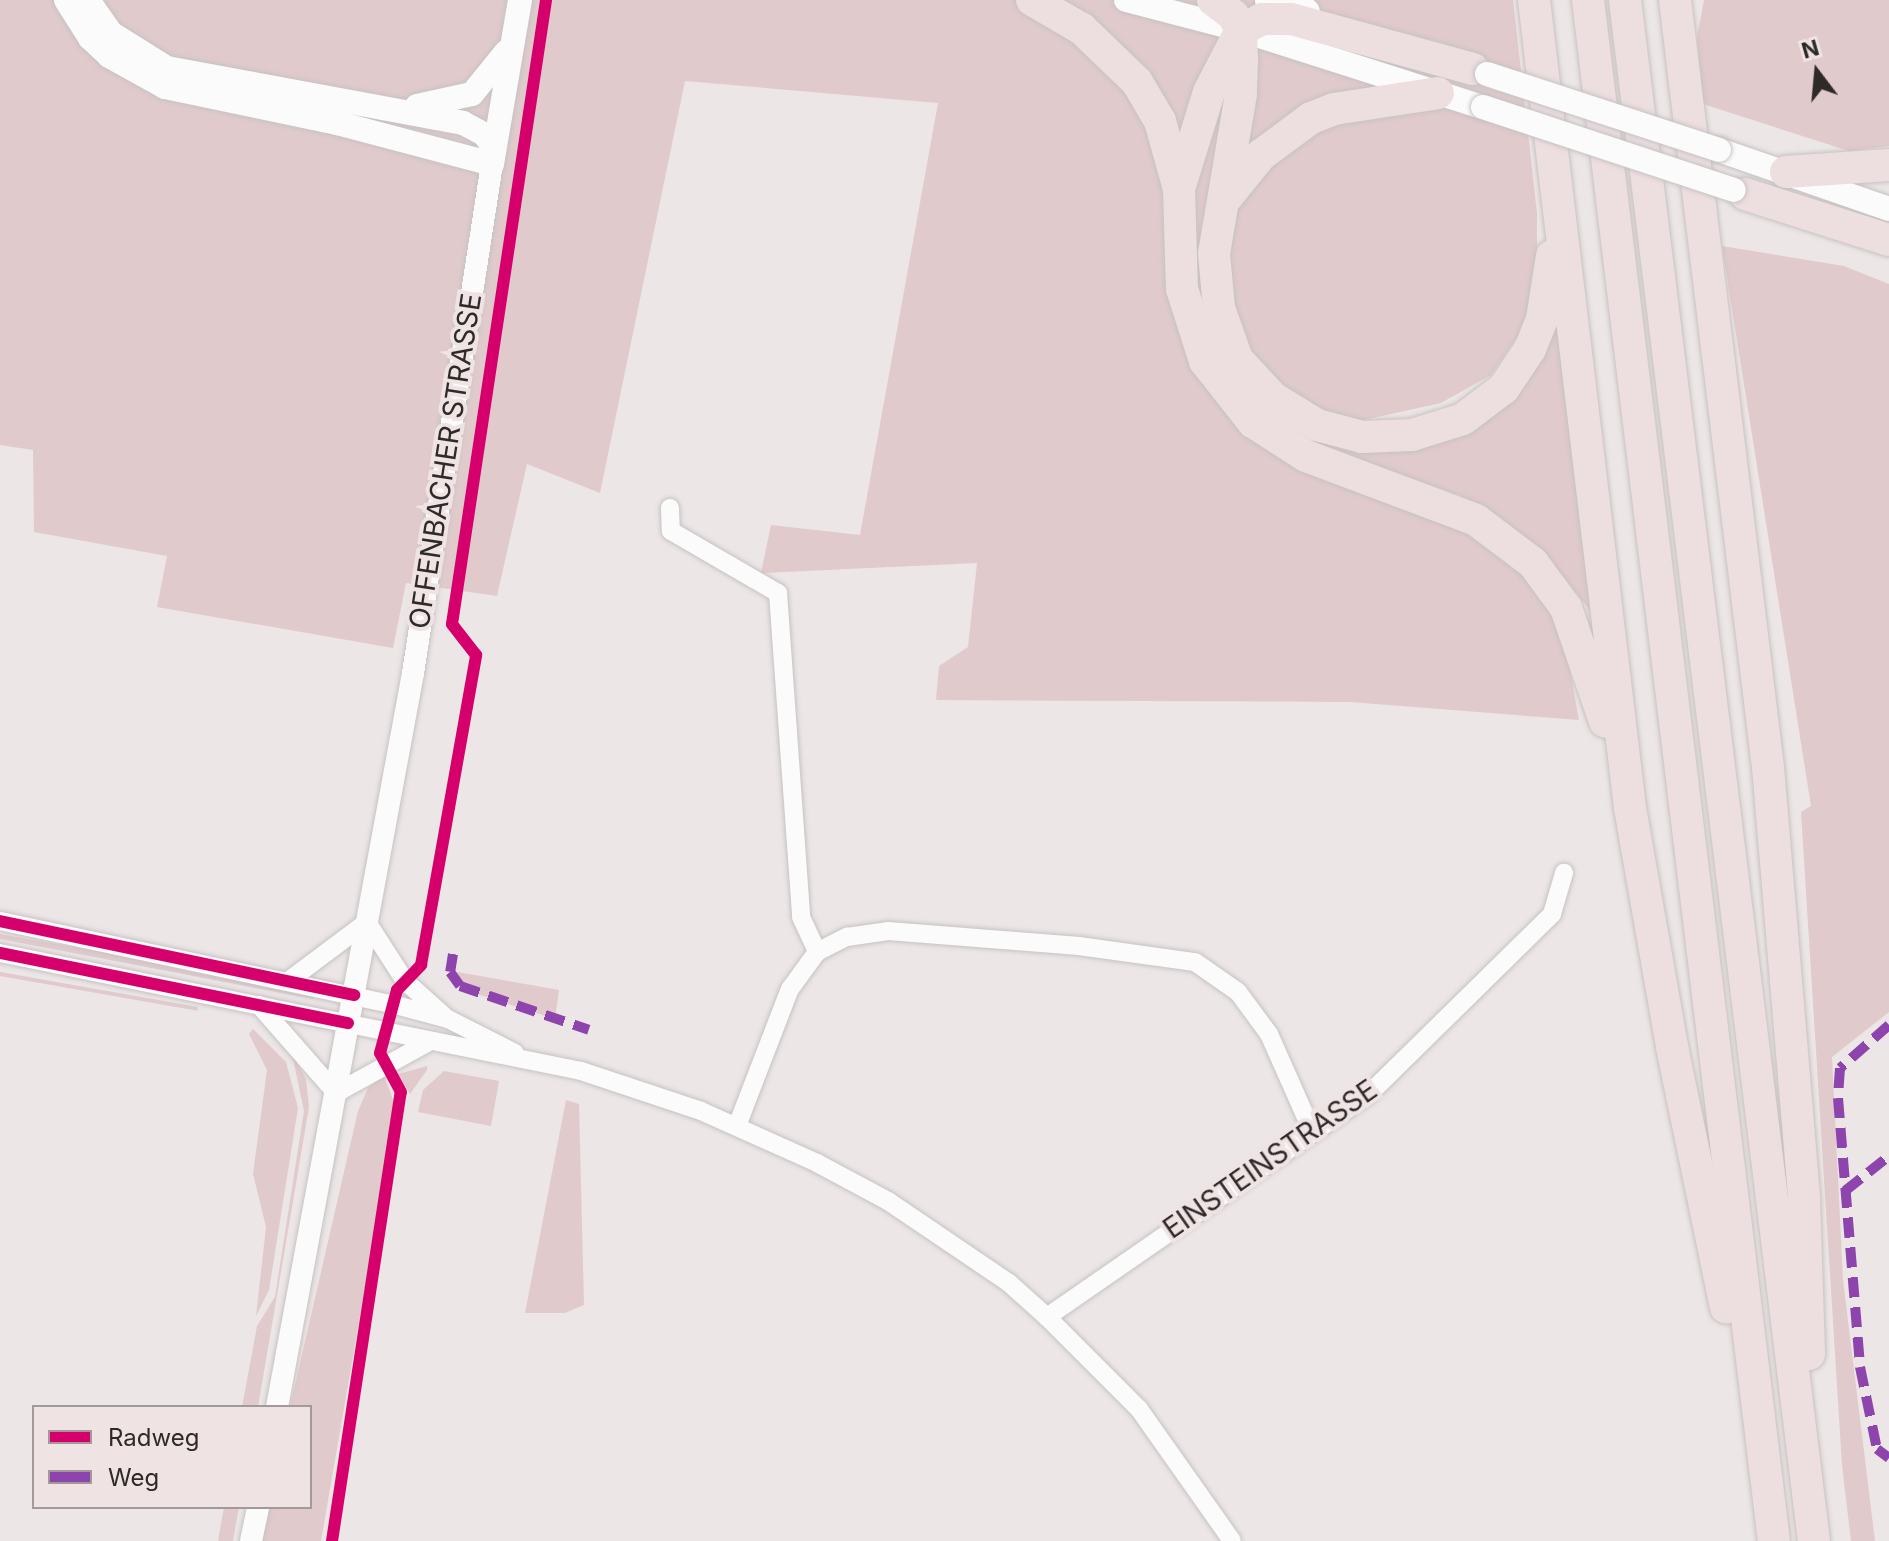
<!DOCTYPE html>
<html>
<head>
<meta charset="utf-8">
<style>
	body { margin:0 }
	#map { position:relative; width:1889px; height:1541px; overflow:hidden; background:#ece6e6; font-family:Inter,sans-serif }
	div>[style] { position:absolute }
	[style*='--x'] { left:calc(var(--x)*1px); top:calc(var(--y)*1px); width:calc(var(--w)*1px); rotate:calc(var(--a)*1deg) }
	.green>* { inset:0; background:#e0cacc; transform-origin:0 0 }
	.roads { filter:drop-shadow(0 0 2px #c7c2c2) drop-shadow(0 0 2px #c7c2c2) }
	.minor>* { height:18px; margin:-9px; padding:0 9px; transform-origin:9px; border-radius:9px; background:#fcfbfb }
	.tertiary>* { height:22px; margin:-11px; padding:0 11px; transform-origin:11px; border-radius:11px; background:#fcfbfb }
	.secondary>* { height:24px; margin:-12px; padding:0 12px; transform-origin:12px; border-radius:12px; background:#fcfbfb }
	.motorway>* { height:32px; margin:-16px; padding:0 16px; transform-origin:16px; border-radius:16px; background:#eddee0 }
	.bridges { filter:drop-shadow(0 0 2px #c7c2c2) drop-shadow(0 0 2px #c7c2c2) }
	.secondary-bridge>* { height:24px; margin:-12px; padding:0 12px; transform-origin:12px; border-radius:12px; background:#fcfbfb }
	.quiet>* { height:10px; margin-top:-5px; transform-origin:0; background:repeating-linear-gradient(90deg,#8e44ad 0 20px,transparent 0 30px) }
	.cycleway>* { height:12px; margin:-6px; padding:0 6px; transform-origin:6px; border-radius:6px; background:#d6006c }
	span { translate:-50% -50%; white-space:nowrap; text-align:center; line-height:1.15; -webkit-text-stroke:8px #efe3e4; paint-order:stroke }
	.street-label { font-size:28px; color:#2f2a2a }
	.legend { position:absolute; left:32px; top:1405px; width:280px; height:104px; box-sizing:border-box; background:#efe3e4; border:2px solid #a2999a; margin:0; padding:10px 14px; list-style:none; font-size:24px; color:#2f2a2a }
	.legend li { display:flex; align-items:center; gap:16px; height:40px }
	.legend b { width:40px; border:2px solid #a2999a }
	.north { position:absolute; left:1777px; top:32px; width:80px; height:80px; -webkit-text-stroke:6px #efe3e4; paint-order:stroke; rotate:344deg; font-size:22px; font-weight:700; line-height:32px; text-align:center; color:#2f2a2a }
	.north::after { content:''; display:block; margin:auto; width:28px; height:36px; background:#2f2a2a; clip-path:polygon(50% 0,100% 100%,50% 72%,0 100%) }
</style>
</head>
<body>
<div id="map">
	<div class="green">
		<i style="clip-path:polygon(0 0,1513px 0,1537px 213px,1537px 271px,1527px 323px,1491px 375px,1441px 403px,1364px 420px,1353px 442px,1454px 432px,1555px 310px,1592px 613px,1549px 559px,1509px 524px,1461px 496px,1347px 456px,1481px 539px,1527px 578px,1561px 621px,1579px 720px,1350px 702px,936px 700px,939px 666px,968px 647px,977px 563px,761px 573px,771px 525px,860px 535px,938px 103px,685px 81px,600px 493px,527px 464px,497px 596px,406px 583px,393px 648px,157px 607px,167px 556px,34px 532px,33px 450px,0 445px)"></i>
		<i style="clip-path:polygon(1704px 0,1889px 0,1889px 146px,1849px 151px,1703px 104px,1697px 37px)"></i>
		<i style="clip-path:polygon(1722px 246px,1844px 266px,1889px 284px,1889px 1012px,1832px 1057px,1843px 1280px,1875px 1541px,1851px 1541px,1842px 1465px,1801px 812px,1811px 806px)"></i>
		<i style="clip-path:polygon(0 934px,275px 983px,315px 991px,313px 999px,0 939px)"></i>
		<i style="clip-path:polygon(452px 971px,559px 990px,555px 1019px,477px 994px,461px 984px)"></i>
		<i style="left:0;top:972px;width:201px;height:4px;rotate:10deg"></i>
		<i style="clip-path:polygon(253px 1029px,286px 1062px,298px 1108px,269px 1290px,256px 1316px,266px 1227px,253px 1174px,267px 1070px,249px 1034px)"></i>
		<i style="clip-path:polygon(292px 1054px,306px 1079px,309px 1107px,258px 1407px,242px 1407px,257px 1326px,275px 1297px,304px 1111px)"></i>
		<i style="clip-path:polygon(427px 1066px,427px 1070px,410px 1094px,398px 1074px)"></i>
		<i style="clip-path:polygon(444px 1071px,499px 1081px,491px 1126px,418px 1112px,423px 1090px)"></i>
		<i style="clip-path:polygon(384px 1075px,396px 1108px,321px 1541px,262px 1541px,268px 1507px,310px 1507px,310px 1407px,290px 1407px,358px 1111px,368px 1088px)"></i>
		<i style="clip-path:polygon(566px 1100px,579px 1104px,584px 1305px,565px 1313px,525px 1313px)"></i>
		<i style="clip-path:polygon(224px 1507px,239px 1507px,233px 1541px,218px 1541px)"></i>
	</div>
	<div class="roads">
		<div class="minor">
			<i style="--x:670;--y:508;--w:23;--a:88"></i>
			<i style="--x:671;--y:531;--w:124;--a:30.1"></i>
			<i style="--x:778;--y:593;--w:325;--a:85.9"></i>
			<i style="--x:801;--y:917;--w:38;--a:65"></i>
			<i style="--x:0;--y:921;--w:401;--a:12"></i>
			<i style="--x:392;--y:1004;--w:58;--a:15"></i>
			<i style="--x:448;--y:1019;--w:75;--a:26.9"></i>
			<i style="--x:0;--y:953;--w:593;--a:11.48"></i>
			<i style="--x:581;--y:1071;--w:126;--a:18.4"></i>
			<i style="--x:701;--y:1111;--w:127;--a:24.1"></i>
			<i style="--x:817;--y:1163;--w:81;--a:28.2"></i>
			<i style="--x:888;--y:1201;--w:146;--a:34.1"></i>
			<i style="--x:1009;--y:1283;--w:51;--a:41.8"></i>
			<i style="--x:1047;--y:1317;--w:130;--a:45"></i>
			<i style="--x:1139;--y:1409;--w:161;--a:54.8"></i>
			<i style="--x:291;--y:979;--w:95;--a:-36.9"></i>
			<i style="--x:367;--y:922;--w:70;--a:57.2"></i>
			<i style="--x:405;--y:981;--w:51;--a:41.8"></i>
			<i style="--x:259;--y:1005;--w:117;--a:48.8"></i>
			<i style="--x:336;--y:1093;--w:104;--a:-28.8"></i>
			<i style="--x:737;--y:1126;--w:147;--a:-68.9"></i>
			<i style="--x:790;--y:989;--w:46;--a:-53.9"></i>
			<i style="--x:817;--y:952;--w:34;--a:-27"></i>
			<i style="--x:847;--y:937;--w:41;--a:-8.3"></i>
			<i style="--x:888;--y:931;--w:192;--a:4.5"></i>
			<i style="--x:1079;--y:946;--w:117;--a:7.9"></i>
			<i style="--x:1195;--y:962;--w:52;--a:34.9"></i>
			<i style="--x:1238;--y:992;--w:52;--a:53.6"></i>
			<i style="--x:1269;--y:1034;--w:106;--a:66.1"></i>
			<i style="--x:1047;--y:1317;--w:390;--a:-34.7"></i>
			<i style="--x:1368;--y:1095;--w:258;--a:-44.5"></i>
			<i style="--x:1552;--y:914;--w:43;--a:-73.7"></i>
		</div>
		<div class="tertiary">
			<i style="--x:277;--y:1407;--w:746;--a:-79.5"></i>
			<i style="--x:413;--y:673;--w:515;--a:-81.18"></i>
			<i style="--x:251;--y:1541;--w:35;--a:-78"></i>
		</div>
		<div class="secondary">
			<i style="--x:66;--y:0;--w:45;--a:57.7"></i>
			<i style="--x:90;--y:38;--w:26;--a:43"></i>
			<i style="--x:109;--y:56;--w:64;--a:29"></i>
			<i style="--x:165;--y:87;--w:176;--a:11.8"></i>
			<i style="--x:337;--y:123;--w:160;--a:14.8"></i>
			<i style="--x:492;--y:164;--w:166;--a:-80.3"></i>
			<i style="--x:88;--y:0;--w:40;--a:55.1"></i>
			<i style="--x:111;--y:33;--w:66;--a:32"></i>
			<i style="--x:167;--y:68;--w:301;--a:10.5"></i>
			<i style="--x:463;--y:123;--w:24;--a:28"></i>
			<i style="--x:484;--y:134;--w:17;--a:54"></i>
			<i style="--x:1126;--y:0;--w:119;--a:14.6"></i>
			<i style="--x:1241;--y:30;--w:254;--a:17.7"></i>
			<i style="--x:1267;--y:0;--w:42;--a:15"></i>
			<i style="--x:417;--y:106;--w:56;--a:-12.3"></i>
			<i style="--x:472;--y:94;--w:54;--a:-51"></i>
			<i style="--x:1719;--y:150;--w:180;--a:19.1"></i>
		</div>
		<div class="motorway">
			<i style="--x:1032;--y:0;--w:58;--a:30.1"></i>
			<i style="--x:1082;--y:29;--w:76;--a:43.9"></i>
			<i style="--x:1137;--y:82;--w:45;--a:59.5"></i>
			<i style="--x:1160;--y:121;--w:71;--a:74.4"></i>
			<i style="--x:1213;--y:0;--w:25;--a:37"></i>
			<i style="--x:1233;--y:15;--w:17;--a:62"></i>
			<i style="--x:1241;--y:30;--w:30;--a:88"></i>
			<i style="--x:1242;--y:60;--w:34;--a:92"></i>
			<i style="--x:1241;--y:94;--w:162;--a:99.6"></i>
			<i style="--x:1214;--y:254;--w:54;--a:84.7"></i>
			<i style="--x:1219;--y:308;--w:54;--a:70.6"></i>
			<i style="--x:1237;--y:359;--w:53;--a:47.3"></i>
			<i style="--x:1273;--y:398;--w:52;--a:31.5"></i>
			<i style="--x:1317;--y:425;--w:47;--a:14.9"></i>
			<i style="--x:1362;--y:437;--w:50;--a:-2.3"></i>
			<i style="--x:1412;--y:435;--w:53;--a:-17.4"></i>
			<i style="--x:1463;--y:419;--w:51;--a:-37.1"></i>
			<i style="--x:1504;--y:388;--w:47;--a:-56.3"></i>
			<i style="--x:1530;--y:349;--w:32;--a:-68"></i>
			<i style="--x:1542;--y:319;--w:64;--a:-81"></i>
			<i style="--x:1534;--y:0;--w:814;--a:83.22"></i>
			<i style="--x:1630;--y:808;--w:243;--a:80"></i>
			<i style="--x:1672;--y:1047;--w:266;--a:78.3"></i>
			<i style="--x:1588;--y:0;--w:1552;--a:83.12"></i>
			<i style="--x:1625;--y:0;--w:1553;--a:83.01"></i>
			<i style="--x:1675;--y:0;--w:773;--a:83.09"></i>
			<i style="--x:1768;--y:767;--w:434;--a:85.2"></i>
			<i style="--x:1804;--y:1200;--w:154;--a:88.1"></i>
			<i style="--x:1473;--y:69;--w:189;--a:-164.6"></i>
			<i style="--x:1291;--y:19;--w:29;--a:180"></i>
			<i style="--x:1262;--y:19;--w:24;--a:152"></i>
			<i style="--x:1241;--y:30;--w:70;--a:117.3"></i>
			<i style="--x:1209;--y:92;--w:102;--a:107.2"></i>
			<i style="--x:1179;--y:189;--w:100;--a:88.3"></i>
			<i style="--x:1182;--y:289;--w:76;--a:72.3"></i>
			<i style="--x:1205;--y:361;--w:78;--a:51.8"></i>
			<i style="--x:1253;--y:422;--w:63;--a:32.7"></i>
			<i style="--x:1306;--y:456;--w:182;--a:20.6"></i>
			<i style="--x:1476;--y:520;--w:71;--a:37"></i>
			<i style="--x:1533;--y:563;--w:56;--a:53.7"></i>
			<i style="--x:1566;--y:608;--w:120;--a:71"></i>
			<i style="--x:1786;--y:172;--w:103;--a:-3.9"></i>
			<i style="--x:1745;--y:194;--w:151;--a:17.7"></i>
			<i style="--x:1227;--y:197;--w:54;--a:-51"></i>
			<i style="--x:1261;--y:155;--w:62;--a:-36.5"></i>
			<i style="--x:1311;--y:118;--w:25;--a:-21"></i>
			<i style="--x:1334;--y:109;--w:105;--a:-8.7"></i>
		</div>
	</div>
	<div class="bridges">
		<div class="secondary-bridge">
			<i style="--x:1487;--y:74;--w:244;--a:18.1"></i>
			<i style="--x:1483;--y:107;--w:264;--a:18.3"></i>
		</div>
	</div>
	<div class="quiet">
		<i style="--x:453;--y:954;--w:18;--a:99"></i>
		<i style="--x:450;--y:972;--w:17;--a:54"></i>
		<i style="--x:460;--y:986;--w:136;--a:18.8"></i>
		<i style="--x:1889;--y:1025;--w:65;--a:138.7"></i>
		<i style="--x:1840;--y:1068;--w:30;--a:94"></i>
		<i style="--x:1838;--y:1098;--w:270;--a:85.3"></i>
		<i style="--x:1860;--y:1367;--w:84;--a:78.3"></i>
		<i style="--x:1877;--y:1449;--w:15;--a:37"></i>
		<i style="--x:1845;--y:1191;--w:56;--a:-38.5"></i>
	</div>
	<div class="cycleway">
		<i style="--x:0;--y:921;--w:362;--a:11.8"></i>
		<i style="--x:0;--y:953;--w:355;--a:11.4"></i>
		<i style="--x:332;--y:1541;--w:454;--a:-81.3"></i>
		<i style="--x:401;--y:1092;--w:44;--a:-118.3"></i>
		<i style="--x:380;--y:1053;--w:65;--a:-74.9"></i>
		<i style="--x:397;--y:990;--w:35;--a:-46"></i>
		<i style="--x:421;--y:965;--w:315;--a:-79.9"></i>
		<i style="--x:476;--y:655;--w:39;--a:-128"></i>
		<i style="--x:452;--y:624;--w:631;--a:-81.43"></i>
	</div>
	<div class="street-label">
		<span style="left:445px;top:461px;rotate:-81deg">OFFENBACHER STRASSE</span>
		<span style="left:1270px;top:1159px;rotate:-35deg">EINSTEINSTRASSE</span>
	</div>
	<ul class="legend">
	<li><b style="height:10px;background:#d6006c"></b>Radweg</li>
	<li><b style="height:10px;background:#8e44ad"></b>Weg</li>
	</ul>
	<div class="north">N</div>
</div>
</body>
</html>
